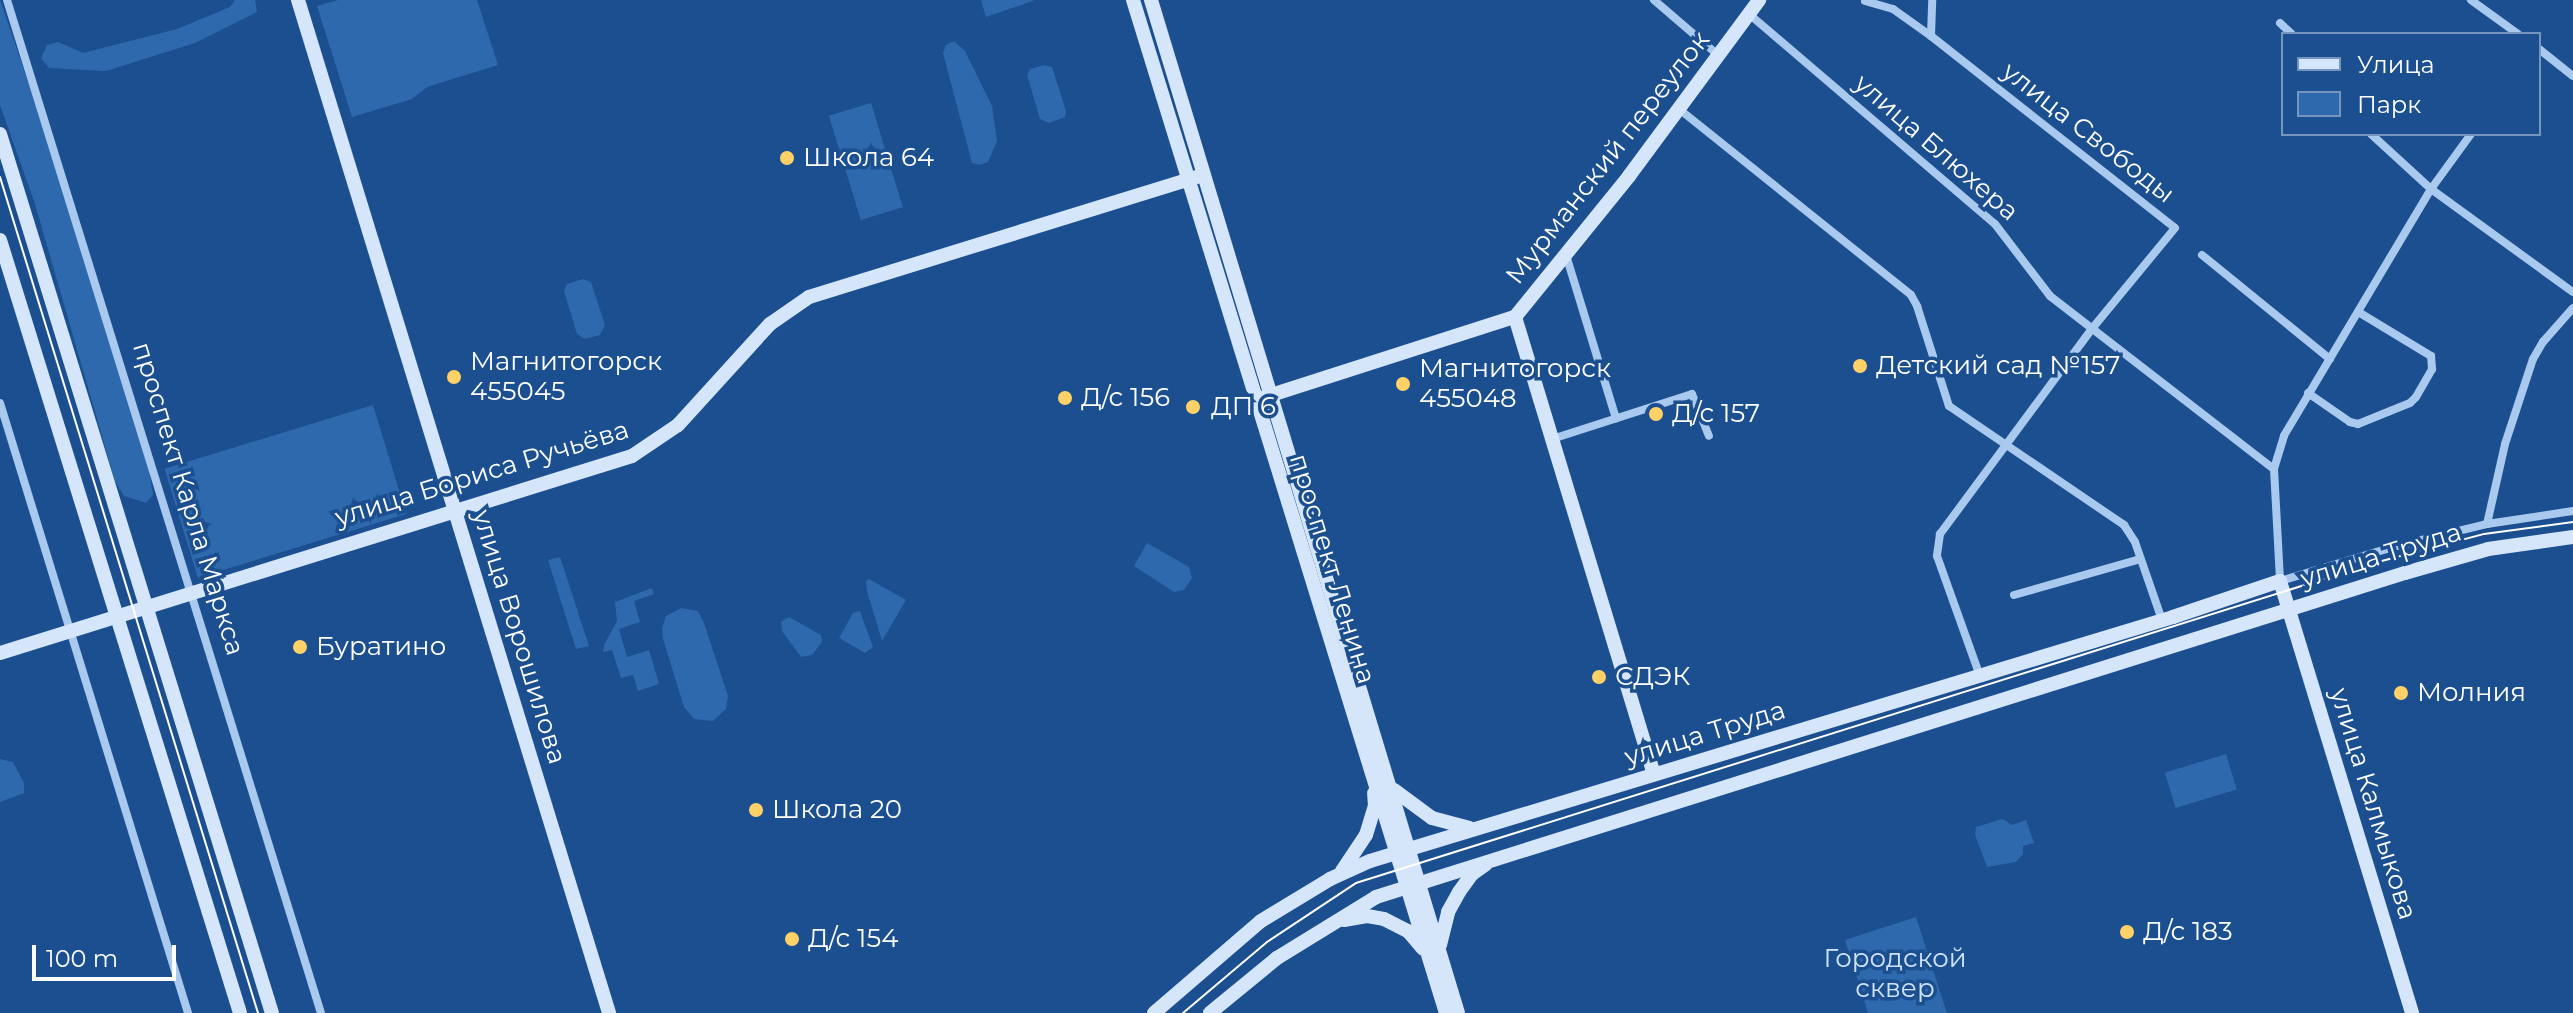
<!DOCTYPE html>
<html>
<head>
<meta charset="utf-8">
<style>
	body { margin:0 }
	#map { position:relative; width:2573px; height:1013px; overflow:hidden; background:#1b4f8f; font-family:Montserrat,sans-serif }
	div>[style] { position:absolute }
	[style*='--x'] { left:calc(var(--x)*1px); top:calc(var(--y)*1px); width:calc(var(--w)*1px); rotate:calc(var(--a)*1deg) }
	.green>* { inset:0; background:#2e69ad; transform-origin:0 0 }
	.street>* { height:8px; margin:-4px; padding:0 4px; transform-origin:4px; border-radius:4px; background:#a9c9ee }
	.secondary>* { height:14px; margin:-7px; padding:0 7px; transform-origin:7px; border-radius:7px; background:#d6e6fa }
	.tram>* { height:2px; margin:-1px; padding:0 1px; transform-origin:1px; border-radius:1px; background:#fff }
	.dots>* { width:22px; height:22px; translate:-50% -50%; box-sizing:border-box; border:4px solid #1b4f8f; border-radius:50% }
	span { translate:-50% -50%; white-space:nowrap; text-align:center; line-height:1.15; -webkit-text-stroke:7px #1b4f8f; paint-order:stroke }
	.street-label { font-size:26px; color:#fff }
	.poi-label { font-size:26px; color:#fff }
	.left { translate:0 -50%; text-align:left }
	.park-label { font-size:26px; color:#cfe3fa }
	.legend { position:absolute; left:2281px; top:32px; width:260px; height:104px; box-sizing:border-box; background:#1b4f8f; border:2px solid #7695bc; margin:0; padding:10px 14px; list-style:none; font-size:24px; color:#fff }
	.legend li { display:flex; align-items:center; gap:16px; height:40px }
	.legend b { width:40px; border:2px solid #7695bc }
	.scale { position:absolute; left:32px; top:945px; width:144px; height:36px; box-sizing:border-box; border:4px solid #fff; border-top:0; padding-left:10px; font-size:24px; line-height:28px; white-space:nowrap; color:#fff; -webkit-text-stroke:6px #1b4f8f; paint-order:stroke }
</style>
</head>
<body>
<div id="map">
	<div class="green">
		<i style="clip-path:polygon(0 0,41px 119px,149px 469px,153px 495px,146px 503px,124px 496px,115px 481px,35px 204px,0 105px)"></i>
		<i style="clip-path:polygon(235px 0,255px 0,257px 12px,195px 43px,106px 71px,49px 68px,41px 58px,47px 45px,58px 42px,83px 53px,177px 29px,230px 7px)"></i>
		<i style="clip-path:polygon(338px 0,477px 0,498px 65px,427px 87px,412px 99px,352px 117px,317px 6px)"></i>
		<i style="clip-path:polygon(981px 0,1033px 0,1033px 1px,986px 17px)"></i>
		<i style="clip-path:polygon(954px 41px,965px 51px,992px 106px,997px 141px,988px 162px,980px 165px,972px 163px,943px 53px,946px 45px)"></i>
		<i style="clip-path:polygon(1044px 65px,1052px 67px,1066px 111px,1065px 117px,1049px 123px,1040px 119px,1027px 75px,1030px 69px)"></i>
		<i style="left:871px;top:103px;width:109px;height:44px;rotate:73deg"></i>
		<i style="clip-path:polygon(583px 279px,591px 282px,605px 325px,600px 335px,585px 339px,577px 334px,564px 291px,567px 284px)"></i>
		<i style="left:373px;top:405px;width:114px;height:218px;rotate:73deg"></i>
		<i style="clip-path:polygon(1147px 543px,1189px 567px,1192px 578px,1184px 590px,1174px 592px,1134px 566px)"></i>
		<i style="clip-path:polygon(560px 557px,566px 575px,589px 646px,576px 649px,548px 560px)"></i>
		<i style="clip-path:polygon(869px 579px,906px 600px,882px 641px,867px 591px,866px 581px)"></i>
		<i style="clip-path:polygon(652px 588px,654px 594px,634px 601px,640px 622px,619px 629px,627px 657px,649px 650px,659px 684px,638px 691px,633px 675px,621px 678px,612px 650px,603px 652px,604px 645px,617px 621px,615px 602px)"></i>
		<i style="clip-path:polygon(681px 608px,698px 611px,704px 623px,728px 696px,726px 709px,713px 721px,694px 719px,684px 707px,663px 639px,662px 628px,666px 616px)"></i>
		<i style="clip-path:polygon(860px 611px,873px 647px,865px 653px,839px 638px,853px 613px)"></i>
		<i style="clip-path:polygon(789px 617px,821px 635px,822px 642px,812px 655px,801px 657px,782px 631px,781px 622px)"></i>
		<i style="left:2226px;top:754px;width:37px;height:64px;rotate:73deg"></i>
		<i style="clip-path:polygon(0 759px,13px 762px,24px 783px,24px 793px,0 802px)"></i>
		<i style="clip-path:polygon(2003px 819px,2012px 825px,2026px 820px,2034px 843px,2023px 846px,2023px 854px,2016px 862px,1987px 867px,1975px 835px,1976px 827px)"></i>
		<i style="clip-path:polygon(1916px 917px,1947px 1013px,1868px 1013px,1845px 940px)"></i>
	</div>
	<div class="street">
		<i style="--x:7;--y:0;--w:1061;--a:72.78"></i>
		<i style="--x:1654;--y:0;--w:84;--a:40.7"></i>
		<i style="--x:2471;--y:0;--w:58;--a:35.9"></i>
		<i style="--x:1865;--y:1;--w:29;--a:16"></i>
		<i style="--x:1893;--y:9;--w:47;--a:35.4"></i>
		<i style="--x:1931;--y:36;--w:310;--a:38.2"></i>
		<i style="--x:2175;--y:228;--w:132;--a:129.5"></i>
		<i style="--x:2091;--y:330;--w:254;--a:126.5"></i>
		<i style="--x:1940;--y:534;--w:22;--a:98"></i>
		<i style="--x:1937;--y:556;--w:127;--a:70.3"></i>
		<i style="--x:1749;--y:14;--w:323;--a:40.5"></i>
		<i style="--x:1995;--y:224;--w:91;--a:52.6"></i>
		<i style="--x:2050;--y:296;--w:283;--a:37.7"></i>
		<i style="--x:2280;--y:23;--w:16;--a:43"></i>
		<i style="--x:1931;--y:36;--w:36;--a:-88"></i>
		<i style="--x:2539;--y:49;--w:43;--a:38.5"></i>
		<i style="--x:1679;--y:109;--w:297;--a:38.7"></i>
		<i style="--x:1911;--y:295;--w:13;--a:61"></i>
		<i style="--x:1917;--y:306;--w:105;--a:72.3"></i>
		<i style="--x:1949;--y:406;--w:212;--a:34.2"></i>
		<i style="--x:2124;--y:525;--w:20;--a:57"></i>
		<i style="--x:2135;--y:542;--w:83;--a:70.9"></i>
		<i style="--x:2371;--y:134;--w:81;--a:42.5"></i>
		<i style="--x:2431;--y:189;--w:175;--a:36"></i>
		<i style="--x:2471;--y:134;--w:68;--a:126"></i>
		<i style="--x:2431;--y:189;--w:287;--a:120.8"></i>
		<i style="--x:2284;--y:436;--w:34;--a:107"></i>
		<i style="--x:2274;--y:469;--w:112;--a:86.9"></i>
		<i style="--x:2280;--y:581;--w:122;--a:-16.7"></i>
		<i style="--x:2397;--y:546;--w:93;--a:-13.7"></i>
		<i style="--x:2487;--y:524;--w:87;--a:-8.6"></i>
		<i style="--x:1566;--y:255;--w:171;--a:73"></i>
		<i style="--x:2202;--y:255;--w:165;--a:39.1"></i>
		<i style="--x:2308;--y:393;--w:51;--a:34.6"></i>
		<i style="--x:2350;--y:422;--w:8;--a:14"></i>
		<i style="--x:2358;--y:424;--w:56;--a:-22"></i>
		<i style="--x:2410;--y:403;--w:8;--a:-45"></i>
		<i style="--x:2416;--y:397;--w:32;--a:-60"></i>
		<i style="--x:2432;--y:369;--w:13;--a:-94"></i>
		<i style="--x:2431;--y:356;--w:83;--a:-148.8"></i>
		<i style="--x:0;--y:403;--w:638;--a:72.87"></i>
		<i style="--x:1552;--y:439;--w:147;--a:-17.8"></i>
		<i style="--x:1692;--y:394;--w:45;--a:68"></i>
		<i style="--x:2487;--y:524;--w:82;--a:-77.3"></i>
		<i style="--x:2505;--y:444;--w:89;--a:-71.8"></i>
		<i style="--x:2533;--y:359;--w:20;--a:-60"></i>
		<i style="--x:2543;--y:342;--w:45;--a:-48.6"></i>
		<i style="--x:2014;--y:595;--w:131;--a:-15.9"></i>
	</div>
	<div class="secondary">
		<i style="--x:298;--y:0;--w:1060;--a:72.93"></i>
		<i style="--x:1133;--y:0;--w:1060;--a:72.83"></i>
		<i style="--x:1151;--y:0;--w:1058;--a:73.14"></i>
		<i style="--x:0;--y:134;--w:920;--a:72.81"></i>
		<i style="--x:0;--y:240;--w:809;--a:72.75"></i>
		<i style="--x:1515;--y:317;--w:478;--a:73.1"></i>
		<i style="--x:1262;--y:398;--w:266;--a:-17.8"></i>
		<i style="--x:1515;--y:317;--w:181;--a:-51"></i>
		<i style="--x:1629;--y:176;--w:219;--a:-53.5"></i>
		<i style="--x:0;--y:653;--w:662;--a:-17.31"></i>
		<i style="--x:632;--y:456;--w:55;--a:-34"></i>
		<i style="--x:678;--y:425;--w:137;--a:-47.7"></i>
		<i style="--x:770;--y:324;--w:47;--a:-34.7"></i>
		<i style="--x:809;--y:297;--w:413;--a:-17.2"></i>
		<i style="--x:1394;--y:790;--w:47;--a:36.4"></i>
		<i style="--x:1432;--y:818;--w:39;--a:15"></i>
		<i style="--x:1342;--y:871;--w:43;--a:-56.3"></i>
		<i style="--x:1366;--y:835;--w:30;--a:-73"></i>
		<i style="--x:1375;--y:806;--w:13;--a:-94"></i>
		<i style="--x:1344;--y:920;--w:23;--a:-10"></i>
		<i style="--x:1367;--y:916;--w:17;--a:10"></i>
		<i style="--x:1384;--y:919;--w:27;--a:27"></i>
		<i style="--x:1408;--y:931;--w:23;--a:50"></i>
		<i style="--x:1440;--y:945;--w:34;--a:-76"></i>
		<i style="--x:1448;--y:912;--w:23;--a:-61"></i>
		<i style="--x:1459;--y:892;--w:22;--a:-54"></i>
		<i style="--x:1472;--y:874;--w:16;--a:-35"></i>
		<i style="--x:1154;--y:1013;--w:141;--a:-40.7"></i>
		<i style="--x:1261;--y:921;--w:81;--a:-31.3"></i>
		<i style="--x:1330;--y:879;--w:44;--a:-24.2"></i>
		<i style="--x:1370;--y:861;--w:839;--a:-16.9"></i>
		<i style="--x:2173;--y:617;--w:113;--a:-18.6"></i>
		<i style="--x:2280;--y:581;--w:452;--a:73"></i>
		<i style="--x:1210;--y:1013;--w:87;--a:-39.4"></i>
		<i style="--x:1277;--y:958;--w:116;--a:-31.6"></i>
		<i style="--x:1376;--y:897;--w:1079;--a:-17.48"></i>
		<i style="--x:2405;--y:573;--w:86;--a:-16.1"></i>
		<i style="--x:2488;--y:549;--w:86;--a:-8"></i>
	</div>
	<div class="tram">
		<i style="--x:0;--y:177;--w:875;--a:72.85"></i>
		<i style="--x:1183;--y:1013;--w:110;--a:-40.2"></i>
		<i style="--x:1267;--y:942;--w:107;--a:-33.5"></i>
		<i style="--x:1356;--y:883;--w:1071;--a:-17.44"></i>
		<i style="--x:2378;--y:562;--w:110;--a:-14.8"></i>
		<i style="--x:2484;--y:534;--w:90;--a:-7.7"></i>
	</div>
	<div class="dots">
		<i style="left:787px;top:158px;background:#ffd166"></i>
		<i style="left:1860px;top:366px;background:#ffd166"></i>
		<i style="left:454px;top:377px;background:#ffd166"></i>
		<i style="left:1403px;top:384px;background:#ffd166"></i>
		<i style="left:1065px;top:398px;background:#ffd166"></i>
		<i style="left:1193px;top:407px;background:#ffd166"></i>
		<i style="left:1656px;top:414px;background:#ffd166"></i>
		<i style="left:300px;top:647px;background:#ffd166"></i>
		<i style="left:1599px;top:677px;background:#ffd166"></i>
		<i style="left:2401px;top:693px;background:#ffd166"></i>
		<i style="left:756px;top:810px;background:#ffd166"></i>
		<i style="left:2127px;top:932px;background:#ffd166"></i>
		<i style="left:792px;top:939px;background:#ffd166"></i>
	</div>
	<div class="street-label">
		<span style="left:2088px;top:133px;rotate:38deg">улица Свободы</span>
		<span style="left:1936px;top:148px;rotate:41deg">улица Блюхера</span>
		<span style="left:1608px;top:158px;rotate:-52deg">Мурманский переулок</span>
		<span style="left:482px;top:474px;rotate:-17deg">улица Бориса Ручьёва</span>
		<span style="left:188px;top:499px;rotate:73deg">проспект Карла Маркса</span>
		<span style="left:2381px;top:556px;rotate:-17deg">улица Труда</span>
		<span style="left:1332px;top:569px;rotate:73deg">проспект Ленина</span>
		<span style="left:519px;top:637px;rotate:73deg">улица Ворошилова</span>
		<span style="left:1705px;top:734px;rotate:-17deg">улица Труда</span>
		<span style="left:2373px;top:804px;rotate:73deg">улица Калмыкова</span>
	</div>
	<div class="poi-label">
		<span class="left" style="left:803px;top:158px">Школа 64</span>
		<span class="left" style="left:470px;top:377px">Магнитогорск<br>455045</span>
		<span class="left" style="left:1876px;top:366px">Детский сад №157</span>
		<span class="left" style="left:1419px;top:384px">Магнитогорск<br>455048</span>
		<span class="left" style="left:1081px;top:398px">Д/с 156</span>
		<span class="left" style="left:1211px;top:407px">ДП 6</span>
		<span class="left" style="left:1672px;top:414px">Д/с 157</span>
		<span class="left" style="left:316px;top:647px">Буратино</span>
		<span class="left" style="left:1615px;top:677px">СДЭК</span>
		<span class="left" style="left:2417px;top:693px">Молния</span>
		<span class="left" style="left:772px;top:810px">Школа 20</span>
		<span class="left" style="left:2143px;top:932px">Д/с 183</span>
		<span class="left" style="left:808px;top:939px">Д/с 154</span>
	</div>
	<div class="park-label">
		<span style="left:1895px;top:974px">Городской<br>сквер</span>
	</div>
	<ul class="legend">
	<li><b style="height:10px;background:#d6e6fa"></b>Улица</li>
	<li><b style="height:22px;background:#2e69ad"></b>Парк</li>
	</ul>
	<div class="scale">100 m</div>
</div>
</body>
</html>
